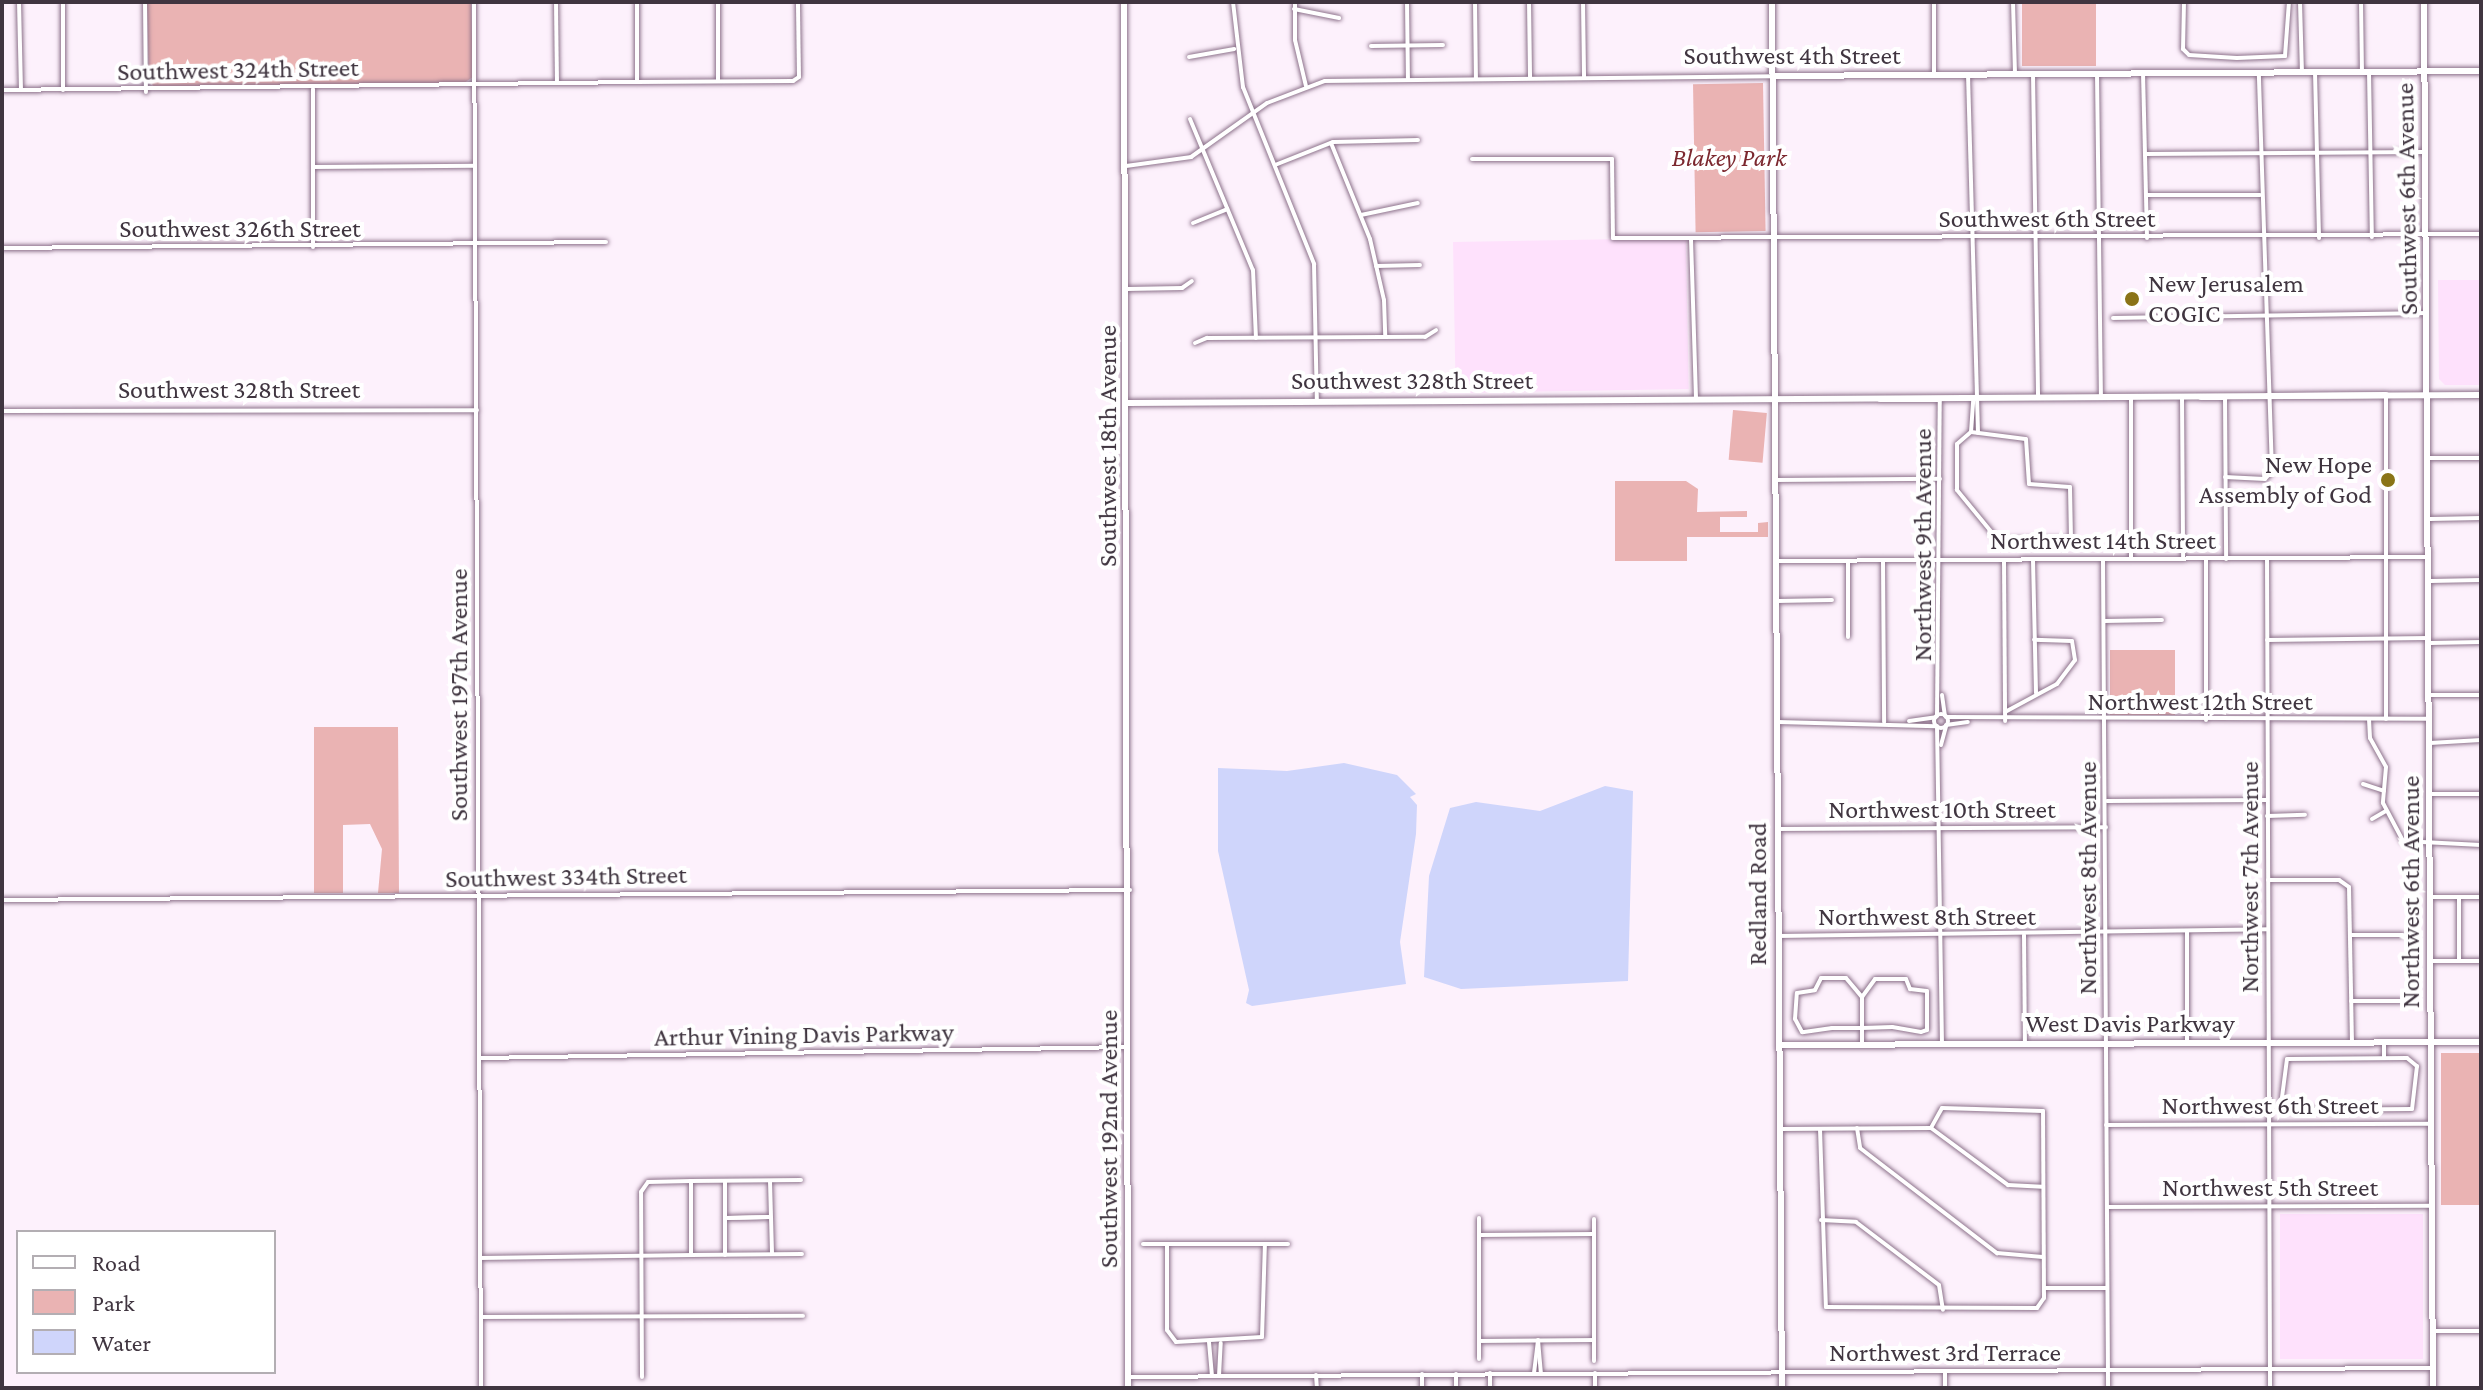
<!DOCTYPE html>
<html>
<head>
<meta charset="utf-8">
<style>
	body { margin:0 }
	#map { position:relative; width:2483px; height:1390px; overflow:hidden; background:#fdf1fc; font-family:"Crimson Pro",serif }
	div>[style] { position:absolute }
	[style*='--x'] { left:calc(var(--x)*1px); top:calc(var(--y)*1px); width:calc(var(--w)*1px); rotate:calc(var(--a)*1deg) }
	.built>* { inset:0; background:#fee1fc; transform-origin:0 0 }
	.green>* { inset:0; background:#eab3b3; transform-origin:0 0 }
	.water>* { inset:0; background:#cfd5fb }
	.roads { filter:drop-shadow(0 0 2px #8c718a) drop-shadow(0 0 2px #8c718a) }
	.street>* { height:4px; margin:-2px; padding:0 2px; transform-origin:2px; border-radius:2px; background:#fff }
	.street>.ring { margin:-2px; padding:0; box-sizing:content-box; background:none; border:4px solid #fff; border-radius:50% }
	.secondary>* { height:6px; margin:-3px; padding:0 3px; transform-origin:3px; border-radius:3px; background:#fff }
	.dots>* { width:22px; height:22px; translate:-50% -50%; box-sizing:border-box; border:4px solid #fff; border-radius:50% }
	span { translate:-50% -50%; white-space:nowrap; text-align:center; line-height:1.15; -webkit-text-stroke:8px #fff; paint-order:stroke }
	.street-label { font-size:26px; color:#403540 }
	.park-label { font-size:26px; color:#7c282f; font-style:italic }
	.poi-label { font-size:26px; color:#403540 }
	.left { translate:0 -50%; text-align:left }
	.right { translate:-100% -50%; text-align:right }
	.frame { position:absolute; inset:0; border:4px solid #403540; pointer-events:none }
	.legend { position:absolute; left:16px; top:1230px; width:260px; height:144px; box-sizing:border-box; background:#fff; border:2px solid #b3aeb3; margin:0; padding:10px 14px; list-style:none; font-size:24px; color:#403540 }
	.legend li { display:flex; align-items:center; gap:16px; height:40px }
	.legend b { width:40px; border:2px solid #b3aeb3 }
</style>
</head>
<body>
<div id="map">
	<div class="built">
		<i style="left:1686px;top:238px;width:151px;height:233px;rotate:89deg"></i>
		<i style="clip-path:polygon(2438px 280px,2481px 280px,2481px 385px,2445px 385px,2439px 379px)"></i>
		<i style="left:2423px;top:1214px;width:145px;height:143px;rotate:90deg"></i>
	</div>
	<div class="green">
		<i style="clip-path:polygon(147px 2px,471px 2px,473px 77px,464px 83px,156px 89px,149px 81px)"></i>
		<i style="left:2022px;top:2px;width:74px;height:64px"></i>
		<i style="left:1763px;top:83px;width:148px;height:70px;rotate:89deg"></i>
		<i style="left:1733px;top:410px;width:34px;height:50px;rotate:5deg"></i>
		<i style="clip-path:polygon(1615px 481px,1686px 481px,1698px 489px,1697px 512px,1747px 511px,1747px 517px,1720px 517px,1720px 532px,1758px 532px,1758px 523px,1768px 522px,1768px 537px,1687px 537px,1687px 561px,1615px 561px)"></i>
		<i style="left:2110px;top:650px;width:65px;height:65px"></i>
		<i style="clip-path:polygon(314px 727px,398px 727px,399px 893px,378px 893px,382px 849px,370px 824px,343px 825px,343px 893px,314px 893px)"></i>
		<i style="left:2441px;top:1053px;width:40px;height:152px"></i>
	</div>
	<div class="water">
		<i style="clip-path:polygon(1344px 763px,1397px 775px,1416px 794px,1410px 797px,1417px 805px,1416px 834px,1400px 942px,1406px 984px,1252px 1006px,1246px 1003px,1249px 990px,1218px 851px,1218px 768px,1287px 771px)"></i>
		<i style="clip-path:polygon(1605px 786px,1633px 791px,1628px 981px,1461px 989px,1424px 977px,1429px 876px,1450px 808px,1476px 802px,1540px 811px)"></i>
	</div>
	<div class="roads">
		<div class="street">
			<i style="--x:19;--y:2;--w:88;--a:88.7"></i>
			<i style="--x:63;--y:2;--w:88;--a:90"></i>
			<i style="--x:145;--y:2;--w:90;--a:89.4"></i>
			<i style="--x:474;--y:2;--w:1386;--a:89.71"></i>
			<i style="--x:556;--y:2;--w:81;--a:89.3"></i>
			<i style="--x:718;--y:2;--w:79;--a:90"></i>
			<i style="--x:1233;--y:2;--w:86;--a:83.3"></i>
			<i style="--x:1243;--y:87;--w:191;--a:68.1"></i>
			<i style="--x:1314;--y:264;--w:138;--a:88.8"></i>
			<i style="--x:1295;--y:2;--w:38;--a:90"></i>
			<i style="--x:1295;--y:40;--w:47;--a:76.6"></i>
			<i style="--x:1407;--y:2;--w:77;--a:89.3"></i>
			<i style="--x:1475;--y:2;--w:77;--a:89.3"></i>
			<i style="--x:1529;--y:2;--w:76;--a:89.2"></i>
			<i style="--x:1583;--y:2;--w:76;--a:89.2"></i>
			<i style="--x:1934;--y:2;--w:73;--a:90"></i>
			<i style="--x:2013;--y:2;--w:72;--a:88.4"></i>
			<i style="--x:2184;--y:2;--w:47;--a:91.2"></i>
			<i style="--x:2183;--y:49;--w:8;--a:45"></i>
			<i style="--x:2189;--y:55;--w:48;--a:3.6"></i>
			<i style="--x:2237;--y:58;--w:48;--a:-2.4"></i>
			<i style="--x:2285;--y:56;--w:54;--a:-85.8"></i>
			<i style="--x:2300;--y:2;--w:70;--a:88.4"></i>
			<i style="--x:2361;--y:2;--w:70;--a:89.2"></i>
			<i style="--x:1294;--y:9;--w:46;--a:11.3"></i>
			<i style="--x:1371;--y:46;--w:72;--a:-0.8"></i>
			<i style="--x:1189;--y:57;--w:46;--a:-10.1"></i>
			<i style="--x:2315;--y:72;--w:166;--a:88.6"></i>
			<i style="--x:2369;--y:72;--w:165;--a:89"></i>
			<i style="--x:2143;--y:73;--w:165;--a:88.6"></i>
			<i style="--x:1968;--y:74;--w:359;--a:88.4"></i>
			<i style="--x:2033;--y:74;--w:324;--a:89.1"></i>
			<i style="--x:2097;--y:74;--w:323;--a:89.3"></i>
			<i style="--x:637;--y:82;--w:156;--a:-0.4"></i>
			<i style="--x:793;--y:81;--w:7;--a:-34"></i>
			<i style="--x:799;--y:77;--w:75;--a:-90.8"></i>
			<i style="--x:313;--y:89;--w:158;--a:90"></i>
			<i style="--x:2;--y:90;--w:635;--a:-0.72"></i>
			<i style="--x:637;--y:82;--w:80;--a:-90"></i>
			<i style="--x:1190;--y:119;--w:164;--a:67.4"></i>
			<i style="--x:1253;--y:270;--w:68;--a:87.5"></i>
			<i style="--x:1331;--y:143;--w:104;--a:67.9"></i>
			<i style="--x:1370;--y:239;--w:63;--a:77.1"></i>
			<i style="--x:1384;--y:300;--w:37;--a:88"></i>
			<i style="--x:2145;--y:154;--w:279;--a:-0.4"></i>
			<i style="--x:1472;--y:159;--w:140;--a:0"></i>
			<i style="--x:1612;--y:159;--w:79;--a:89.3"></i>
			<i style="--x:1613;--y:238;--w:868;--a:-0.26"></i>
			<i style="--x:1275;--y:165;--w:62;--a:-21.6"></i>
			<i style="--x:1333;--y:142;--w:85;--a:-1.3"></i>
			<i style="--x:1126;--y:166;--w:66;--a:-7.9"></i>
			<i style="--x:1191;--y:157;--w:93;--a:-35.4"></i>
			<i style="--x:1267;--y:103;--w:62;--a:-20.8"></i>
			<i style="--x:1325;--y:81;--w:448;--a:-0.6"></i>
			<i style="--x:314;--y:167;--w:161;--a:-0.4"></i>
			<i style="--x:2146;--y:195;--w:114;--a:0"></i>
			<i style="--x:1361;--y:215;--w:58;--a:-11.9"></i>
			<i style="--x:1193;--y:223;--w:37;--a:-22"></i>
			<i style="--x:1691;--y:239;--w:161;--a:88.2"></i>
			<i style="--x:2;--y:248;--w:604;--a:-0.57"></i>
			<i style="--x:1376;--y:266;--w:44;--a:-1.3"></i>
			<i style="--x:1127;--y:289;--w:55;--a:-1"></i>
			<i style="--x:1182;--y:288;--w:12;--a:-35"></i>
			<i style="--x:2113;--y:318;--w:313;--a:-0.9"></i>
			<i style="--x:1195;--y:343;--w:13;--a:-23"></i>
			<i style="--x:1207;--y:338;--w:218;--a:-0.3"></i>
			<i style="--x:1425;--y:337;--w:13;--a:-32"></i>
			<i style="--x:2182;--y:397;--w:162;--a:89.6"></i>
			<i style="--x:2225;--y:397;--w:162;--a:89.6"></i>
			<i style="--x:2131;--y:398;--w:161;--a:90"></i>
			<i style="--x:2;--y:411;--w:475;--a:-0.1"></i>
			<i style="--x:1971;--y:432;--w:55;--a:7.3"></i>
			<i style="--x:2026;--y:439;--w:45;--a:86.2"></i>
			<i style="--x:2029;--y:484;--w:41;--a:4.2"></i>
			<i style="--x:2070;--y:487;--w:52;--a:88.9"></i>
			<i style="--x:2071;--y:539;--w:73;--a:179.2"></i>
			<i style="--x:1998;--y:540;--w:65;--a:-129.4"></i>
			<i style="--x:1957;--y:490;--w:46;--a:-90"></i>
			<i style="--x:1957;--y:444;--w:18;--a:-41"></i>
			<i style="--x:1971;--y:432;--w:32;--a:-86"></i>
			<i style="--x:2430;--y:458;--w:51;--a:0"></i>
			<i style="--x:2225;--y:477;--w:40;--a:2.9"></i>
			<i style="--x:2265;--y:479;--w:11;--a:-49"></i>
			<i style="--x:2272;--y:471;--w:397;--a:-91.9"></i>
			<i style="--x:1777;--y:480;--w:163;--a:-0.4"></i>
			<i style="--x:2430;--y:519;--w:51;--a:-1.1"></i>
			<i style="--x:2267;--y:558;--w:830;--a:89.79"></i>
			<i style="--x:2206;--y:559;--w:161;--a:90"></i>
			<i style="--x:2033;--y:560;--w:133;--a:88.7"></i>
			<i style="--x:2103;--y:560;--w:828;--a:89.65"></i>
			<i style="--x:1777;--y:561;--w:650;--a:-0.35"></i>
			<i style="--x:1848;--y:561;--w:76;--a:90"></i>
			<i style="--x:1883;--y:561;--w:161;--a:89.6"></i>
			<i style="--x:2004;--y:561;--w:160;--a:89.6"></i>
			<i style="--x:2430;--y:581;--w:51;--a:-1.1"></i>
			<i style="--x:1777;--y:601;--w:55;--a:-1"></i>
			<i style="--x:2104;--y:621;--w:58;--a:-1"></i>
			<i style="--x:2267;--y:640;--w:161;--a:-0.7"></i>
			<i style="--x:2430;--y:643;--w:51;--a:-1.1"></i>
			<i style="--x:1942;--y:695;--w:21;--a:82"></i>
			<i style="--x:2430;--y:695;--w:51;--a:0"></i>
			<i style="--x:2005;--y:712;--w:59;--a:-28.3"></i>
			<i style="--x:2057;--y:684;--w:30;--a:-53"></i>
			<i style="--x:2075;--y:660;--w:19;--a:-99"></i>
			<i style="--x:2072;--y:641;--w:38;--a:-178"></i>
			<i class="ring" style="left:1934px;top:714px;width:10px;height:10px"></i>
			<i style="--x:1937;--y:716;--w:318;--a:-89.5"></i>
			<i style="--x:1946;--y:717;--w:482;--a:0.2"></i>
			<i style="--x:2369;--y:719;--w:19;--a:87"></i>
			<i style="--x:2370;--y:738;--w:33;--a:61"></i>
			<i style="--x:2386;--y:767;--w:36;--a:95"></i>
			<i style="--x:2383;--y:803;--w:43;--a:62.2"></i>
			<i style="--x:2403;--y:841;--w:78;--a:2.9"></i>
			<i style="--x:2386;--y:719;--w:324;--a:-90"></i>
			<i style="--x:1909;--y:721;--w:27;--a:-8"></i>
			<i style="--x:1778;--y:722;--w:158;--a:1.5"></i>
			<i style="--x:1946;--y:725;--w:22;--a:-8"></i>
			<i style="--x:1937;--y:726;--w:319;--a:89.1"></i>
			<i style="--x:2430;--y:743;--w:51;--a:-3.4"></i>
			<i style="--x:1941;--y:745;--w:20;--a:-75"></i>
			<i style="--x:2363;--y:784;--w:22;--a:18"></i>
			<i style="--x:2431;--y:794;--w:50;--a:0"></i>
			<i style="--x:2107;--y:801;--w:160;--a:-0.4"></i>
			<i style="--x:2267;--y:816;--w:38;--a:-2"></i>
			<i style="--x:2372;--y:819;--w:16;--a:-30"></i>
			<i style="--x:1778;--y:829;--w:328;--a:-0.3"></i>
			<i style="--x:2268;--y:880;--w:71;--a:0"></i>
			<i style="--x:2339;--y:880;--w:12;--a:35"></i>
			<i style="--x:2349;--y:887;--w:156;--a:88.9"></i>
			<i style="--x:2431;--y:897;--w:50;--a:0"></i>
			<i style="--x:2459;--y:897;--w:64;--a:90"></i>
			<i style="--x:2;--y:900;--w:1128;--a:-0.51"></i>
			<i style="--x:2187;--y:931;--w:112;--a:90"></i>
			<i style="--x:2024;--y:935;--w:110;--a:89.5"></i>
			<i style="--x:2351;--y:935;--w:52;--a:0"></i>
			<i style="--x:1779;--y:936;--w:489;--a:-0.8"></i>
			<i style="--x:2431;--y:961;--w:50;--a:0"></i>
			<i style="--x:1862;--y:997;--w:22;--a:-54"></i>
			<i style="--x:1875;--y:979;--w:31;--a:0"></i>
			<i style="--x:1906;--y:979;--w:11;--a:68"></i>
			<i style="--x:1910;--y:989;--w:17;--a:7"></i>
			<i style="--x:1927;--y:991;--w:39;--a:90"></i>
			<i style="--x:1927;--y:1030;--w:6;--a:162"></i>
			<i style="--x:1921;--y:1032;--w:29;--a:-170"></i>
			<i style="--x:1892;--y:1027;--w:30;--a:178"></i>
			<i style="--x:1862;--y:1028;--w:30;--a:180"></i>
			<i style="--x:1832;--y:1028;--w:30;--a:172"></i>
			<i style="--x:1802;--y:1032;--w:15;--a:-118"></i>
			<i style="--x:1795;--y:1019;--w:26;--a:-86"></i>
			<i style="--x:1797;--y:993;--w:18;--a:-9"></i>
			<i style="--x:1815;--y:990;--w:13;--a:-63"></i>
			<i style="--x:1821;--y:978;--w:25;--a:0"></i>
			<i style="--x:1846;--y:978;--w:25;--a:50"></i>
			<i style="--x:1862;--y:997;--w:48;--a:90"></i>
			<i style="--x:2351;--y:1001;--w:51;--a:0"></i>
			<i style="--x:480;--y:1058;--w:647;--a:-0.97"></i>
			<i style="--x:2384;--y:1058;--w:16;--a:-90"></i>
			<i style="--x:2407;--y:1058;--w:13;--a:39"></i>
			<i style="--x:2417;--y:1066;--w:43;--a:96.6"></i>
			<i style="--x:2412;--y:1109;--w:124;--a:179.5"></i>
			<i style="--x:2288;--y:1110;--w:9;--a:-144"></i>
			<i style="--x:2281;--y:1105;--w:46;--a:-82.6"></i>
			<i style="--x:2287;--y:1059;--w:120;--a:-0.5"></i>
			<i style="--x:2106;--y:1125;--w:325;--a:-0.2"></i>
			<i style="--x:1857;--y:1128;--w:20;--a:81"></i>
			<i style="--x:1860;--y:1148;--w:173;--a:37.5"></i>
			<i style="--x:1997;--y:1253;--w:46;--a:5"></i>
			<i style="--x:1780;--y:1129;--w:151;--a:-0.4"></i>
			<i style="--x:1931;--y:1128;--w:96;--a:36.5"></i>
			<i style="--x:2008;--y:1185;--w:34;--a:3"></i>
			<i style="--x:1820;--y:1129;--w:178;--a:88.1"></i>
			<i style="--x:1826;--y:1307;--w:211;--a:0.3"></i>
			<i style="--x:2037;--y:1308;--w:12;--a:-55"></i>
			<i style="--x:2044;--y:1298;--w:187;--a:-90.3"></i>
			<i style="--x:2043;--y:1111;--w:101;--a:-178.3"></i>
			<i style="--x:1942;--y:1108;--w:23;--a:119"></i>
			<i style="--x:801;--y:1180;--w:110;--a:179.5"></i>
			<i style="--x:691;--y:1181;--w:74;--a:90"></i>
			<i style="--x:691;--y:1255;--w:111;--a:-0.5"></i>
			<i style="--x:725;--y:1181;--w:74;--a:90"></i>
			<i style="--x:770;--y:1181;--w:73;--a:88.4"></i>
			<i style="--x:2107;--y:1207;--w:324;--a:-0.2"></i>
			<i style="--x:725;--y:1218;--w:43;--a:-1.3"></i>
			<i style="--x:728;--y:1218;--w:42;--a:-1.4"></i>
			<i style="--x:1594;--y:1219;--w:142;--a:90"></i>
			<i style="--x:1821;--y:1220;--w:35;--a:3"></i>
			<i style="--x:1856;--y:1222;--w:104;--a:37.2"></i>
			<i style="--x:1939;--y:1285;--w:25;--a:81"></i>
			<i style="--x:1480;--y:1235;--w:114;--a:-0.5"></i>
			<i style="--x:1143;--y:1244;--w:145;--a:0"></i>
			<i style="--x:1167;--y:1244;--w:86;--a:90"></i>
			<i style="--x:1167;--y:1330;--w:15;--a:53"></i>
			<i style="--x:1176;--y:1342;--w:86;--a:-3.3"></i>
			<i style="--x:1262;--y:1337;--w:93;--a:-88.2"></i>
			<i style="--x:481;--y:1258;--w:210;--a:-0.8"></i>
			<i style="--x:2044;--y:1288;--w:63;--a:0"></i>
			<i style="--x:481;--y:1317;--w:322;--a:-0.2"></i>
			<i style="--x:2434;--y:1331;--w:47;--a:0"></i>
			<i style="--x:1479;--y:1341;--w:115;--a:-0.5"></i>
			<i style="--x:1209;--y:1342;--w:33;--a:85"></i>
			<i style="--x:1479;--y:1359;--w:141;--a:-90"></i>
			<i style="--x:1945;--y:1371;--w:17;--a:90"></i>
			<i style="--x:1490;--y:1373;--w:15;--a:90"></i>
			<i style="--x:1534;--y:1373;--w:33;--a:-83"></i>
			<i style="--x:1538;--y:1340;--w:34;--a:85"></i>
			<i style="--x:1595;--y:1373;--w:15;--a:90"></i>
			<i style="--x:1422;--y:1374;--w:14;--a:90"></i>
			<i style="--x:1456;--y:1374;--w:14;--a:90"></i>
			<i style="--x:1316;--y:1375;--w:13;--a:86"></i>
			<i style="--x:1219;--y:1376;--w:33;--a:-87"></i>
			<i style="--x:642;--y:1377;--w:185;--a:-90.3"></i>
			<i style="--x:641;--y:1192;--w:12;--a:-55"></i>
			<i style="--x:648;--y:1182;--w:43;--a:-1.3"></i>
			<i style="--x:1128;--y:1377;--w:1305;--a:-0.4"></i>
		</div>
		<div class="secondary">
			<i style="--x:1124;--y:2;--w:1386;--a:89.83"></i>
			<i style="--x:1772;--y:2;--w:1386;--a:89.59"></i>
			<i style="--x:2424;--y:2;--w:1386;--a:89.63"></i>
			<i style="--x:1773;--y:76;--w:708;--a:-0.4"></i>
			<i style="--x:2268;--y:396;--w:118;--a:-0.5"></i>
			<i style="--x:2101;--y:397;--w:380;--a:-0.3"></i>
			<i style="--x:2201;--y:397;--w:24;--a:0"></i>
			<i style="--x:1880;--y:399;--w:59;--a:0"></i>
			<i style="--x:1128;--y:403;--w:1003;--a:-0.34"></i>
			<i style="--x:1779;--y:1045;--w:702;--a:-0.24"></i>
		</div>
	</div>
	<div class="dots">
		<i style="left:2132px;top:299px;background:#8a7417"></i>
		<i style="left:2388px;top:480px;background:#8a7417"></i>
	</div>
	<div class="street-label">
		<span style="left:1792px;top:56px">Southwest 4th Street</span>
		<span style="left:238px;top:70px;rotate:-1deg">Southwest 324th Street</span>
		<span style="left:2407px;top:199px;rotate:-91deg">Southwest 6th Avenue</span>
		<span style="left:2047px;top:219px">Southwest 6th Street</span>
		<span style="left:240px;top:229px">Southwest 326th Street</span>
		<span style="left:1412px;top:381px">Southwest 328th Street</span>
		<span style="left:239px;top:390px">Southwest 328th Street</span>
		<span style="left:1108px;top:446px;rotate:-90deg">Southwest 18th Avenue</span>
		<span style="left:2103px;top:541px">Northwest 14th Street</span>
		<span style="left:1923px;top:545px;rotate:-90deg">Northwest 9th Avenue</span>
		<span style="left:459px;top:695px;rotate:-90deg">Southwest 197th Avenue</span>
		<span style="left:2200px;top:702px">Northwest 12th Street</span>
		<span style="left:1942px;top:810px">Northwest 10th Street</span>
		<span style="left:566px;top:877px;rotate:-1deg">Southwest 334th Street</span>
		<span style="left:2250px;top:877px;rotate:-90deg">Northwest 7th Avenue</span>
		<span style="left:2088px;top:878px;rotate:-90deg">Northwest 8th Avenue</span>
		<span style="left:2411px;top:892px;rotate:-90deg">Northwest 6th Avenue</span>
		<span style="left:1758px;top:894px;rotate:-90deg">Redland Road</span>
		<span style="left:1927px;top:917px">Northwest 8th Street</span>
		<span style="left:2130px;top:1024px">West Davis Parkway</span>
		<span style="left:804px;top:1035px;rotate:-1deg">Arthur Vining Davis Parkway</span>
		<span style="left:2270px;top:1106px">Northwest 6th Street</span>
		<span style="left:1109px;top:1139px;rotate:-90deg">Southwest 192nd Avenue</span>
		<span style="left:2270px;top:1188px">Northwest 5th Street</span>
		<span style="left:1945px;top:1353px">Northwest 3rd Terrace</span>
	</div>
	<div class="park-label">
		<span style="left:1729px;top:158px">Blakey Park</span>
	</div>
	<div class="poi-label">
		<span class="left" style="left:2148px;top:299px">New Jerusalem<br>COGIC</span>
		<span class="right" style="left:2372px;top:480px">New Hope<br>Assembly of God</span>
	</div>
	<div class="frame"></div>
	<ul class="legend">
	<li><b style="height:10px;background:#fff"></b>Road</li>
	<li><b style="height:22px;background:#eab3b3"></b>Park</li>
	<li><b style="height:22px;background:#cfd5fb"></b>Water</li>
	</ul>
</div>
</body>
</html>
